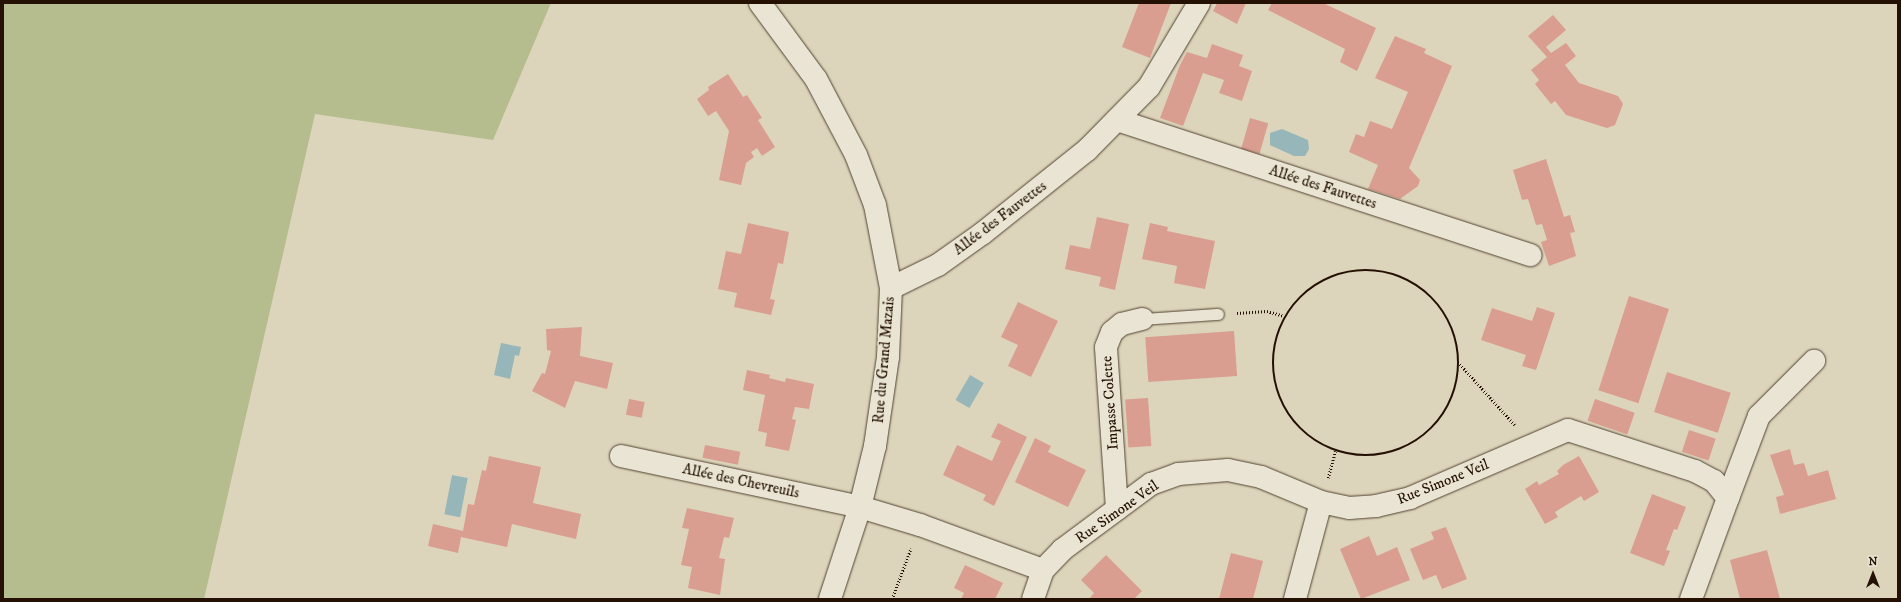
<!DOCTYPE html>
<html>
<head>
<meta charset="utf-8">
<style>
	body { margin:0 }
	#map { position:relative; width:1901px; height:602px; overflow:hidden; background:#ddd5bb; font-family:"IM FELL DW Pica",serif }
	div>[style] { position:absolute }
	[style*='--x'] { left:calc(var(--x)*1px); top:calc(var(--y)*1px); width:calc(var(--w)*1px); rotate:calc(var(--a)*1deg) }
	.green>* { inset:0; background:#b5bc8d }
	.water>* { inset:0; background:#96b6b9; transform-origin:0 0 }
	.building>* { inset:0; background:#d99e90; transform-origin:0 0 }
	.path>* { height:2.5px; margin-top:-1.25px; transform-origin:0; background:repeating-linear-gradient(90deg,#241103 0 1px,transparent 0 3px) }
	.path>.ring { margin:-1.25px; padding:0; box-sizing:content-box; background:none; border:2.5px solid #241103; border-radius:50% }
	.roads { filter:drop-shadow(0 0 1px #524231) drop-shadow(0 0 1px #524231) }
	.service>* { height:11px; margin:-5.5px; padding:0 5.5px; transform-origin:5.5px; border-radius:5.5px; background:#e9e4d3 }
	.minor>* { height:22px; margin:-11px; padding:0 11px; transform-origin:11px; border-radius:11px; background:#e9e4d3 }
	span { translate:-50% -50%; white-space:nowrap; text-align:center; line-height:1.15; -webkit-text-stroke:3px #e9e4d3; paint-order:stroke }
	.street-label { font-size:15px; color:#241103 }
	.frame { position:absolute; inset:0; border:4px solid #241103; pointer-events:none }
	.north { position:absolute; left:1853px; top:554px; width:40px; height:40px; -webkit-text-stroke:3px #e9e4d3; paint-order:stroke; rotate:0deg; font-size:11px; font-weight:700; line-height:16px; text-align:center; color:#241103 }
	.north::after { content:''; display:block; margin:auto; width:14px; height:18px; background:#241103; clip-path:polygon(50% 0,100% 100%,50% 72%,0 100%) }
</style>
</head>
<body>
<div id="map">
	<div class="green">
		<i style="clip-path:polygon(3px 3px,551px 3px,493px 140px,315px 114px,204px 599px,3px 599px)"></i>
	</div>
	<div class="water">
		<i style="clip-path:polygon(1282px 129px,1308px 140px,1309px 149px,1305px 156px,1294px 156px,1270px 145px,1270px 133px)"></i>
		<i style="clip-path:polygon(501px 343px,521px 347px,519px 356px,515px 355px,510px 379px,494px 375px)"></i>
		<i style="left:970px;top:375px;width:16px;height:29px;rotate:30deg"></i>
		<i style="left:452px;top:475px;width:16px;height:40px;rotate:11deg"></i>
	</div>
	<div class="building">
		<i style="clip-path:polygon(1139px 3px,1171px 3px,1150px 58px,1122px 47px)"></i>
		<i style="clip-path:polygon(1217px 3px,1246px 3px,1237px 24px,1213px 11px)"></i>
		<i style="clip-path:polygon(1272px 3px,1323px 3px,1376px 28px,1357px 71px,1340px 62px,1345px 49px,1268px 10px)"></i>
		<i style="clip-path:polygon(1553px 15px,1566px 30px,1546px 47px,1551px 53px,1566px 43px,1576px 56px,1565px 65px,1579px 83px,1618px 96px,1623px 104px,1615px 125px,1607px 128px,1566px 115px,1555px 101px,1551px 104px,1535px 84px,1539px 80px,1531px 70px,1547px 57px,1528px 36px)"></i>
		<i style="clip-path:polygon(1395px 36px,1426px 49px,1424px 53px,1452px 66px,1409px 168px,1420px 180px,1418px 186px,1400px 199px,1368px 189px,1378px 165px,1349px 152px,1356px 134px,1364px 137px,1370px 121px,1392px 129px,1408px 92px,1375px 78px)"></i>
		<i style="clip-path:polygon(1212px 44px,1243px 55px,1239px 66px,1252px 71px,1242px 101px,1219px 93px,1224px 80px,1203px 73px,1183px 126px,1160px 118px,1180px 65px,1187px 52px,1207px 58px)"></i>
		<i style="clip-path:polygon(728px 74px,743px 97px,747px 95px,762px 118px,758px 120px,775px 147px,762px 156px,757px 148px,751px 152px,754px 157px,746px 163px,741px 185px,719px 180px,729px 131px,716px 111px,708px 116px,697px 99px,709px 90px,708px 87px)"></i>
		<i style="left:1250px;top:118px;width:19px;height:32px;rotate:16deg"></i>
		<i style="clip-path:polygon(1546px 159px,1564px 217px,1570px 215px,1575px 232px,1570px 233px,1576px 256px,1549px 266px,1541px 242px,1547px 240px,1542px 224px,1536px 225px,1528px 199px,1522px 200px,1513px 170px)"></i>
		<i style="clip-path:polygon(1097px 217px,1129px 224px,1115px 290px,1099px 286px,1101px 277px,1065px 269px,1070px 245px,1090px 249px)"></i>
		<i style="clip-path:polygon(748px 223px,789px 232px,783px 264px,778px 263px,770px 299px,775px 300px,771px 315px,734px 307px,737px 293px,718px 289px,726px 251px,741px 254px)"></i>
		<i style="clip-path:polygon(1150px 223px,1168px 227px,1167px 231px,1215px 241px,1205px 289px,1174px 283px,1177px 266px,1142px 259px)"></i>
		<i style="left:1629px;top:296px;width:42px;height:99px;rotate:18deg"></i>
		<i style="clip-path:polygon(1018px 302px,1058px 321px,1031px 377px,1008px 366px,1018px 345px,1001px 337px)"></i>
		<i style="clip-path:polygon(1537px 307px,1555px 313px,1536px 370px,1522px 366px,1526px 355px,1481px 340px,1492px 308px,1532px 321px)"></i>
		<i style="clip-path:polygon(582px 327px,580px 356px,613px 363px,607px 389px,575px 381px,565px 408px,532px 391px,542px 373px,545px 374px,551px 351px,547px 350px,546px 329px)"></i>
		<i style="left:1234px;top:331px;width:45px;height:89px;rotate:86deg"></i>
		<i style="clip-path:polygon(747px 370px,770px 375px,769px 378px,785px 382px,786px 378px,814px 384px,809px 409px,795px 407px,792px 419px,796px 420px,789px 451px,765px 446px,767px 433px,758px 431px,765px 395px,743px 390px)"></i>
		<i style="left:1667px;top:372px;width:67px;height:42px;rotate:18deg"></i>
		<i style="left:1148px;top:398px;width:48px;height:23px;rotate:86deg"></i>
		<i style="left:629px;top:399px;width:16px;height:16px;rotate:11deg"></i>
		<i style="left:1595px;top:399px;width:42px;height:23px;rotate:19deg"></i>
		<i style="clip-path:polygon(998px 423px,1027px 437px,994px 506px,983px 500px,986px 495px,943px 475px,957px 445px,992px 461px,1001px 441px,991px 437px)"></i>
		<i style="left:1689px;top:430px;width:28px;height:23px;rotate:18deg"></i>
		<i style="clip-path:polygon(1035px 438px,1051px 446px,1048px 452px,1086px 470px,1068px 507px,1015px 482px)"></i>
		<i style="left:705px;top:445px;width:36px;height:13px;rotate:11deg"></i>
		<i style="clip-path:polygon(1790px 449px,1794px 465px,1804px 463px,1808px 476px,1828px 470px,1836px 499px,1780px 514px,1776px 497px,1784px 495px,1770px 455px)"></i>
		<i style="clip-path:polygon(489px 456px,541px 467px,533px 503px,581px 514px,576px 539px,512px 524px,507px 547px,461px 537px,458px 553px,428px 546px,433px 524px,463px 531px,468px 504px,474px 505px,482px 470px,486px 471px)"></i>
		<i style="clip-path:polygon(1579px 456px,1599px 492px,1584px 501px,1581px 496px,1555px 512px,1558px 517px,1545px 524px,1525px 489px,1537px 481px,1539px 485px,1559px 474px,1557px 471px,1563px 465px)"></i>
		<i style="clip-path:polygon(1652px 494px,1686px 507px,1677px 530px,1674px 529px,1666px 550px,1670px 551px,1664px 566px,1630px 553px)"></i>
		<i style="clip-path:polygon(687px 508px,734px 518px,729px 538px,724px 537px,719px 558px,725px 559px,720px 595px,688px 588px,692px 567px,681px 565px,689px 529px,682px 528px)"></i>
		<i style="clip-path:polygon(1446px 527px,1467px 579px,1442px 589px,1436px 575px,1423px 580px,1410px 549px,1434px 539px,1431px 532px)"></i>
		<i style="clip-path:polygon(1369px 536px,1377px 556px,1397px 547px,1410px 580px,1361px 599px,1340px 549px)"></i>
		<i style="clip-path:polygon(1767px 550px,1780px 599px,1740px 599px,1730px 560px)"></i>
		<i style="clip-path:polygon(1231px 553px,1263px 561px,1253px 599px,1219px 599px)"></i>
		<i style="clip-path:polygon(1106px 555px,1142px 591px,1134px 599px,1089px 599px,1094px 593px,1081px 580px)"></i>
		<i style="clip-path:polygon(965px 565px,1003px 583px,995px 599px,961px 599px,964px 593px,954px 588px)"></i>
	</div>
	<div class="path">
		<i class="ring" style="left:1273px;top:270px;width:183.5px;height:183.5px"></i>
		<i style="--x:1237;--y:313;--w:30;--a:-4"></i>
		<i style="--x:1267;--y:311;--w:18;--a:16"></i>
		<i style="--x:1460;--y:364;--w:82;--a:48"></i>
		<i style="--x:1328;--y:478;--w:28;--a:-75"></i>
		<i style="--x:892;--y:599;--w:54;--a:-69.6"></i>
	</div>
	<div class="roads">
		<div class="service">
			<i style="--x:1142;--y:319;--w:76;--a:-3.8"></i>
		</div>
		<div class="minor">
			<i style="--x:760;--y:3;--w:94;--a:53.6"></i>
			<i style="--x:816;--y:79;--w:86;--a:62.2"></i>
			<i style="--x:856;--y:155;--w:53;--a:69.2"></i>
			<i style="--x:875;--y:205;--w:85;--a:79.1"></i>
			<i style="--x:891;--y:288;--w:69;--a:92.5"></i>
			<i style="--x:888;--y:357;--w:90;--a:98.3"></i>
			<i style="--x:875;--y:446;--w:63;--a:103.8"></i>
			<i style="--x:860;--y:507;--w:97;--a:108.1"></i>
			<i style="--x:1117;--y:120;--w:435;--a:18.1"></i>
			<i style="--x:891;--y:288;--w:52;--a:-26.1"></i>
			<i style="--x:938;--y:265;--w:55;--a:-35.4"></i>
			<i style="--x:983;--y:233;--w:133;--a:-38.6"></i>
			<i style="--x:1087;--y:150;--w:88;--a:-45.5"></i>
			<i style="--x:1149;--y:87;--w:98;--a:-59.2"></i>
			<i style="--x:621;--y:456;--w:244;--a:12"></i>
			<i style="--x:860;--y:507;--w:63;--a:16.7"></i>
			<i style="--x:920;--y:525;--w:131;--a:20.1"></i>
			<i style="--x:1728;--y:498;--w:88;--a:-69.3"></i>
			<i style="--x:1759;--y:416;--w:78;--a:-45"></i>
			<i style="--x:1117;--y:509;--w:162;--a:-93.9"></i>
			<i style="--x:1106;--y:347;--w:16;--a:-68"></i>
			<i style="--x:1112;--y:332;--w:13;--a:-39"></i>
			<i style="--x:1122;--y:324;--w:21;--a:-14"></i>
			<i style="--x:1033;--y:599;--w:31;--a:-71"></i>
			<i style="--x:1043;--y:570;--w:28;--a:-46"></i>
			<i style="--x:1062;--y:550;--w:111;--a:-36.6"></i>
			<i style="--x:1151;--y:484;--w:29;--a:-20"></i>
			<i style="--x:1178;--y:474;--w:50;--a:-4.6"></i>
			<i style="--x:1228;--y:470;--w:34;--a:12"></i>
			<i style="--x:1261;--y:477;--w:65;--a:22.6"></i>
			<i style="--x:1321;--y:502;--w:29;--a:12"></i>
			<i style="--x:1349;--y:508;--w:27;--a:-4"></i>
			<i style="--x:1376;--y:506;--w:35;--a:-13"></i>
			<i style="--x:1410;--y:498;--w:172;--a:-23.3"></i>
			<i style="--x:1568;--y:430;--w:133;--a:17.9"></i>
			<i style="--x:1695;--y:471;--w:21;--a:28"></i>
			<i style="--x:1714;--y:481;--w:22;--a:51"></i>
			<i style="--x:1728;--y:498;--w:108;--a:110.1"></i>
			<i style="--x:1295;--y:599;--w:100;--a:-75"></i>
		</div>
	</div>
	<div class="street-label">
		<span style="left:1323px;top:187px;rotate:18deg">Allée des Fauvettes</span>
		<span style="left:1000px;top:218px;rotate:-37deg">Allée des Fauvettes</span>
		<span style="left:884px;top:360px;rotate:-85deg">Rue du Grand Mazais</span>
		<span style="left:1110px;top:403px;rotate:-94deg">Impasse Colette</span>
		<span style="left:741px;top:481px;rotate:12deg">Allée des Chevreuils</span>
		<span style="left:1443px;top:482px;rotate:-22deg">Rue Simone Veil</span>
		<span style="left:1117px;top:512px;rotate:-35deg">Rue Simone Veil</span>
	</div>
	<div class="frame"></div>
	<div class="north">N</div>
</div>
</body>
</html>
